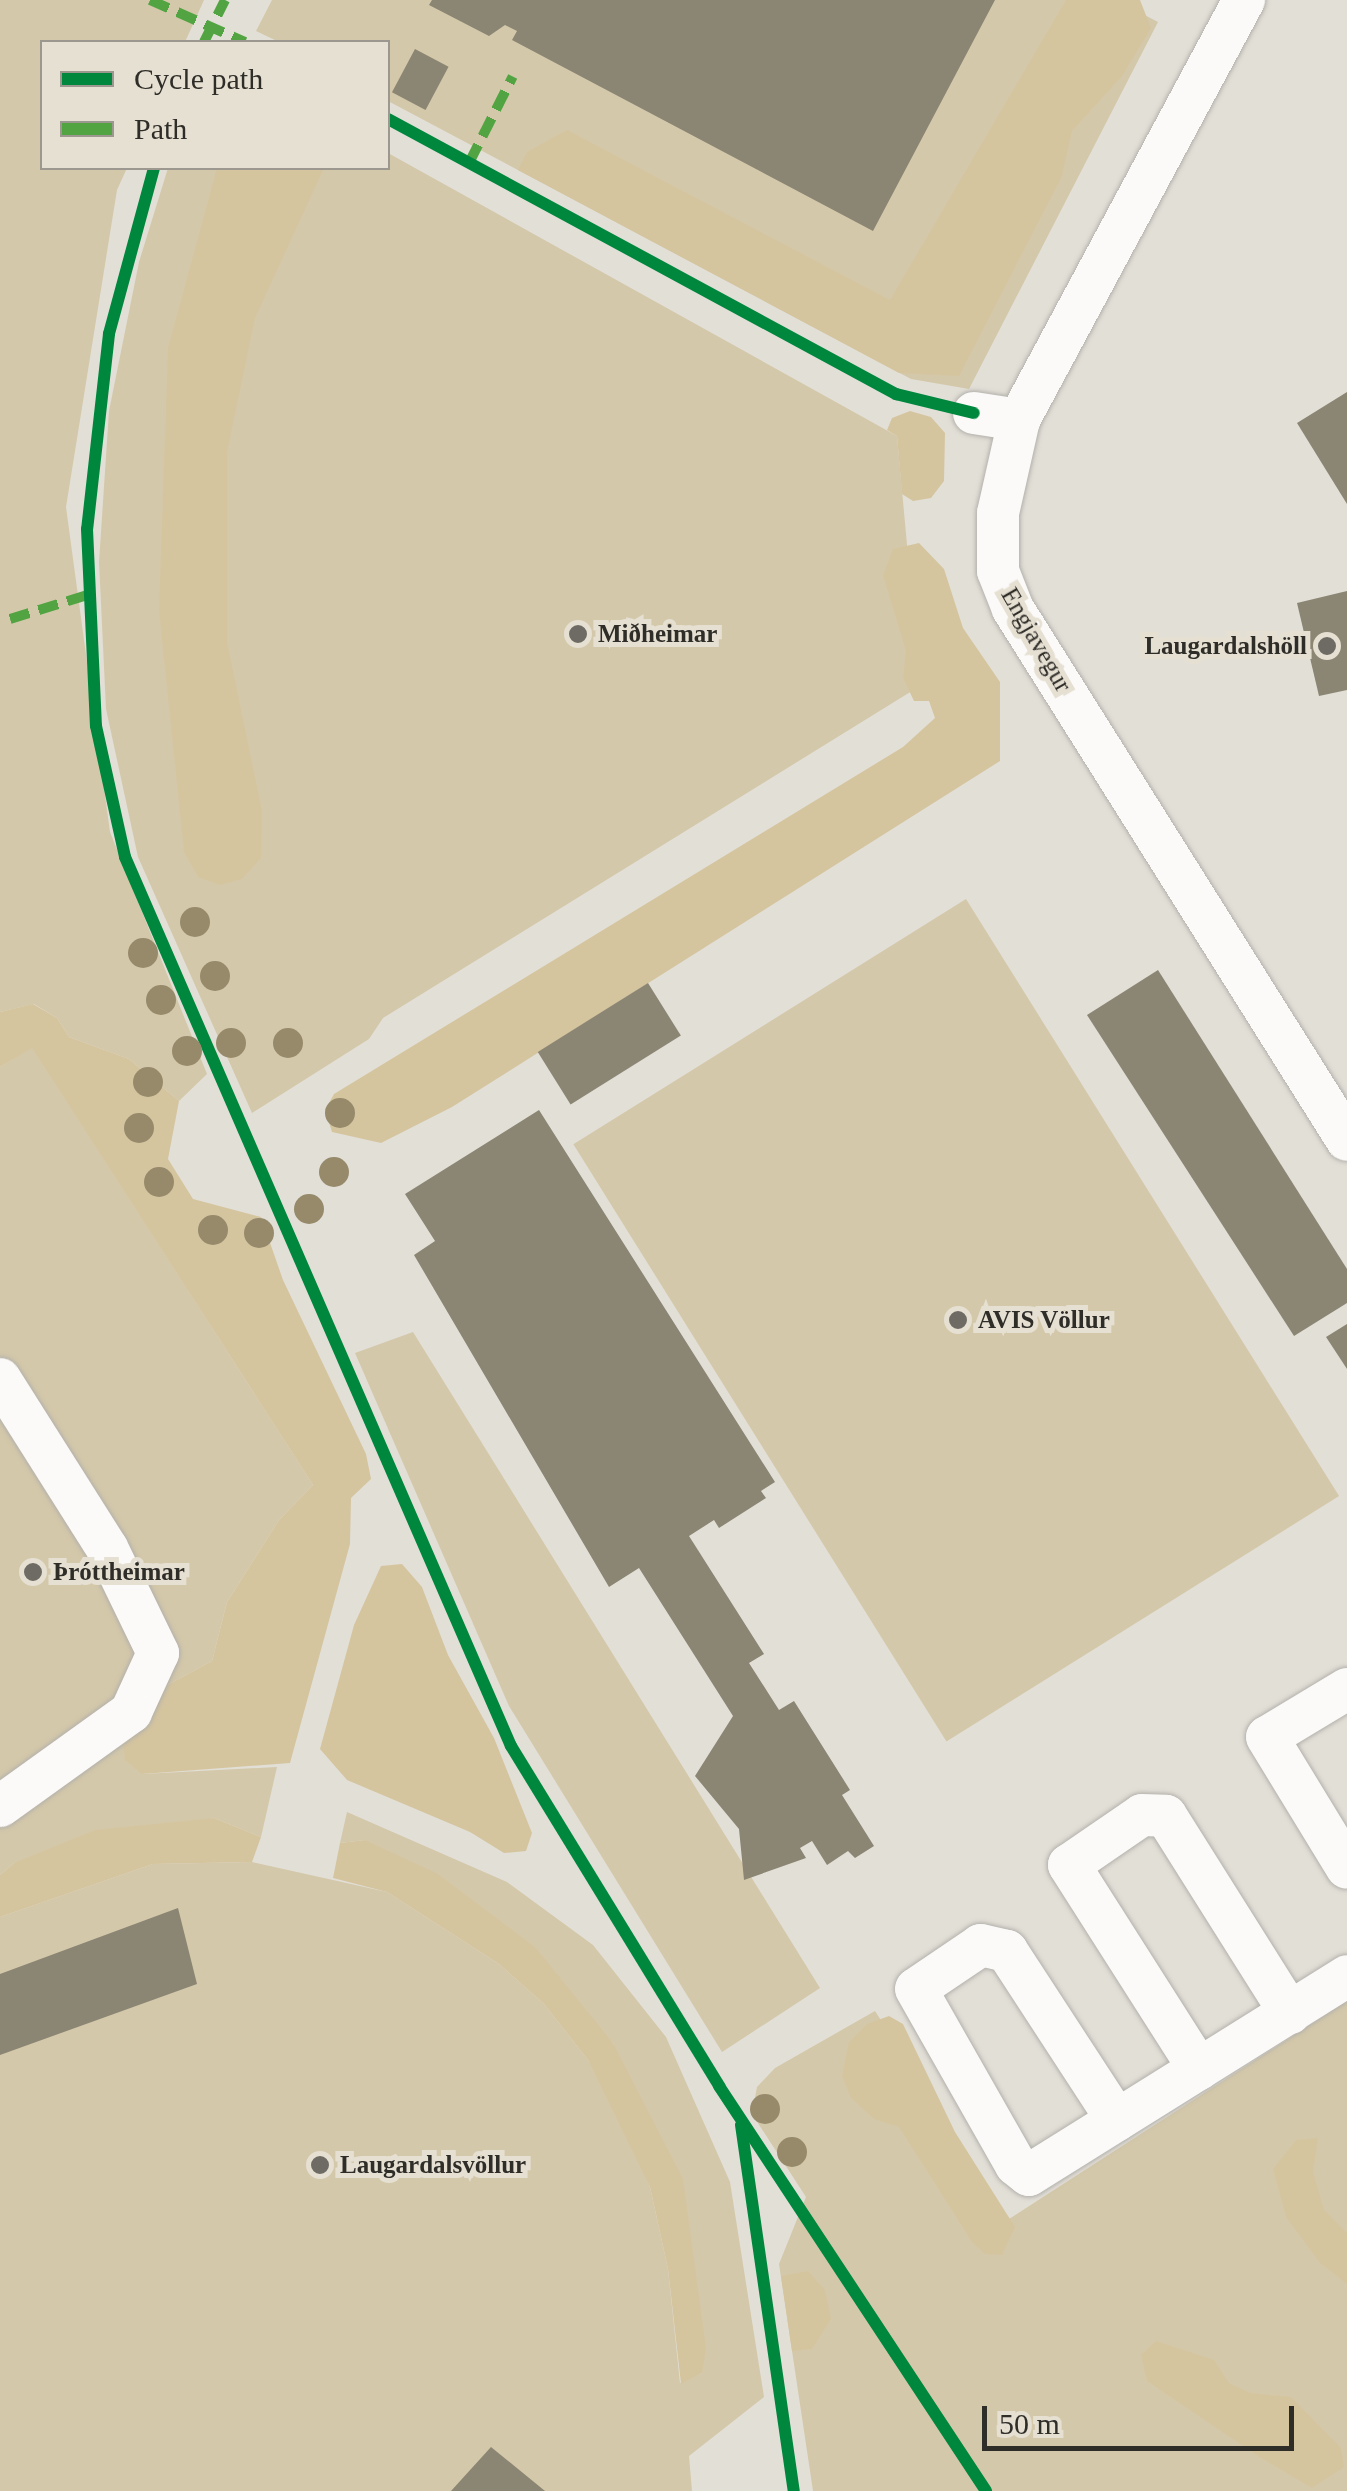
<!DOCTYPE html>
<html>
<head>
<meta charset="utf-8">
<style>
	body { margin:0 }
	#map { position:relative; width:1347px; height:2491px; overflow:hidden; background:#e2dfd7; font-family:Georgia,serif }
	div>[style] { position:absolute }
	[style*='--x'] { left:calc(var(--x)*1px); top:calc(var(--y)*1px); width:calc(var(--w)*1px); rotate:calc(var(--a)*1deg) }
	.green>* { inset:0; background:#d4c8aa; transform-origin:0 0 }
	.forest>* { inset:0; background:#d5c59f }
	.building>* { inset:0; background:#8b8573; transform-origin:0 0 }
	.roads { filter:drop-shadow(0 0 2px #b3b1ab) drop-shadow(0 0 2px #b3b1ab) }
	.minor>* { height:42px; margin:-21px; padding:0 21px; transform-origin:21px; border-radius:21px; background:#fbfaf9 }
	.quiet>* { height:10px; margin-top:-5px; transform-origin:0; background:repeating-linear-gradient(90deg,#52a442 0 20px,transparent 0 30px) }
	.cycleway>* { height:12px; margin:-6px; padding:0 6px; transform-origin:6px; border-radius:6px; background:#00873e }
	.trees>* { width:30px; height:30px; margin:-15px; border-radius:50%; background:#968a6b }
	.dots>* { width:28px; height:28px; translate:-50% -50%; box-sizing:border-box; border:5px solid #e6e0d3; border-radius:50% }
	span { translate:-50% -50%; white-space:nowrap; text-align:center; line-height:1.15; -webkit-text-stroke:10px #e6e0d3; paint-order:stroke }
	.poi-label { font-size:25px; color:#2f2d28; font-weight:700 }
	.left { translate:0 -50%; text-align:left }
	.right { translate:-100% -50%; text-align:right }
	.street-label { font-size:25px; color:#2f2d28 }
	.legend { position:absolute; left:40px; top:40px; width:350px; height:130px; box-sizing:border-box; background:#e6e0d3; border:2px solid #9d988f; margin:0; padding:12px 18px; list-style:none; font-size:30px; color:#2f2d28 }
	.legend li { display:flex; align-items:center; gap:20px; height:50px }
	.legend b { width:50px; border:2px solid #9d988f }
	.scale { position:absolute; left:982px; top:2406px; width:312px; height:45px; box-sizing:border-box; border:5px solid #2f2d28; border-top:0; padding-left:12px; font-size:30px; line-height:35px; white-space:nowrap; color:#2f2d28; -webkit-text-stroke:8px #e6e0d3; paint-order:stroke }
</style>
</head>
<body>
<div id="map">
	<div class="green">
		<i style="clip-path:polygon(0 0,204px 0,185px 42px,42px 42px,42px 168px,127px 168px,117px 190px,66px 507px,110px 832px,207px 1074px,179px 1101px,129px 1059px,69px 1037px,57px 1018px,34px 1004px,0 1012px)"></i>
		<i style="clip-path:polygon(272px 0,1116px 0,1158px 22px,969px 389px,911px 379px,388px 101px,388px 42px,279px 42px,256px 31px)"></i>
		<i style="clip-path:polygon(388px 153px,897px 436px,920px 686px,383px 1018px,369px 1039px,252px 1113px,138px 857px,106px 709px,99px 562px,109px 411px,139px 262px,168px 168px,388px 168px)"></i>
		<i style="left:966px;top:899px;width:704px;height:463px;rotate:58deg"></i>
		<i style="clip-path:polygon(32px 1047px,313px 1485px,279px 1520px,227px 1602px,212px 1661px,158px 1690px,142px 1774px,277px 1767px,261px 1837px,214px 1818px,14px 1863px,0 1875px,0 1067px)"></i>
		<i style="clip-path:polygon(413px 1332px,820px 1988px,722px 2052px,509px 1706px,355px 1353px)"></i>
		<i style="clip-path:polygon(347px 1812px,507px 1882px,593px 1945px,666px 2037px,730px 2182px,764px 2397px,689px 2456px,692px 2491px,0 2491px,0 1917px,153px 1864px,252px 1862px,387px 1892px,499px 1964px,544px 2004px,588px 2060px,628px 2132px,650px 2187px,668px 2269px,680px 2383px,702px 2373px,613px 2043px,365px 1840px,340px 1843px)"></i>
		<i style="clip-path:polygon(1347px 2001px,1347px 2491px,813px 2491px,779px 2264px,806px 2197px,752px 2114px,757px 2087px,775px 2068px,875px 2011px,1009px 2219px)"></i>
	</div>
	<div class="forest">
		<i style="clip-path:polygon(1066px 0,1140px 0,1151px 28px,1122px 76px,1072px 131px,1062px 176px,959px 376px,899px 373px,518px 170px,527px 152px,567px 130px,890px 300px)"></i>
		<i style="clip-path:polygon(217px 168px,324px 168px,255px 318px,227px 452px,227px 642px,262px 811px,261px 858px,242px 879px,220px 885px,198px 877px,184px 852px,159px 610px,168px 348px)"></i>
		<i style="clip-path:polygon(910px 411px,931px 417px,945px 433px,944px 481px,931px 498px,913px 501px,902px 494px,897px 436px,887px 430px,892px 418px)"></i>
		<i style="clip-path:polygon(919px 543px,944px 569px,963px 628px,1000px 682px,1000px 761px,452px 1107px,381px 1143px,332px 1132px,325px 1110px,334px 1094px,903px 747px,935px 718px,929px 701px,914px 701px,903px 678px,906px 651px,883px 575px,893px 549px)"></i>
		<i style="clip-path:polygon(33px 1004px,57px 1018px,69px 1037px,129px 1059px,179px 1101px,168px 1159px,193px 1199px,261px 1217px,283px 1280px,366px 1454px,371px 1479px,351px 1498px,350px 1544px,290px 1763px,142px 1774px,125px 1760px,123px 1737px,158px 1690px,212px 1661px,227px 1602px,279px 1520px,313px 1485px,32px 1048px,0 1067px,0 1012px)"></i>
		<i style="clip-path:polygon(402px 1564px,422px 1587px,448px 1655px,494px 1738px,532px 1833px,526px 1851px,504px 1853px,470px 1832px,347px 1780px,320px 1749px,354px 1625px,381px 1566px)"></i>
		<i style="clip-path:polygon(214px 1818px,261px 1837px,252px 1862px,153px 1864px,0 1917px,0 1875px,14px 1863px,95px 1830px)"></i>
		<i style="clip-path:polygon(365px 1840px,438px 1874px,536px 1948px,613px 2043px,683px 2179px,706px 2348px,702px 2373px,681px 2384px,668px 2269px,650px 2187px,588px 2060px,544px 2004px,499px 1964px,387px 1892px,333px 1878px,340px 1843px)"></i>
		<i style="clip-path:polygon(889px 2016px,903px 2024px,955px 2132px,1015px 2227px,1002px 2255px,985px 2254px,972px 2242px,899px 2127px,874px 2119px,851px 2098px,842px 2076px,849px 2042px,867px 2024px)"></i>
		<i style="clip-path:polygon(1318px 2138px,1313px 2172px,1324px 2210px,1347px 2233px,1347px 2284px,1320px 2263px,1286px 2217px,1273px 2169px,1296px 2140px)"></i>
		<i style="clip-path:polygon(808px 2271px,825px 2290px,831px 2319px,812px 2349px,792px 2351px,781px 2276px)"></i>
		<i style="clip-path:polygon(1156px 2341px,1214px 2360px,1229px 2383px,1250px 2393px,1291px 2397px,1341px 2448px,1344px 2467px,1312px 2488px,1261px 2458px,1147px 2381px,1141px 2355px)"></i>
	</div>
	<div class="building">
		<i style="clip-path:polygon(432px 0,995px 0,873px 231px,512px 40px,517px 31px,505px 25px,489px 36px,429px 5px)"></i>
		<i style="left:415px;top:49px;width:38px;height:49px;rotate:28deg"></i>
		<i style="clip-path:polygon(1347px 392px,1347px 504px,1297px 423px)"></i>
		<i style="clip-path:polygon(1347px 591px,1347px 690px,1319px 696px,1297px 603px)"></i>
		<i style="clip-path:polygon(1158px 970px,1347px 1269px,1347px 1303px,1294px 1336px,1087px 1015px)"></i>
		<i style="left:648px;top:983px;width:62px;height:130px;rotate:58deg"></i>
		<i style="clip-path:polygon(539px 1110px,775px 1482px,761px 1491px,766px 1498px,719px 1528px,714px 1520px,689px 1536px,764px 1654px,749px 1663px,779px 1710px,794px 1701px,850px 1790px,842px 1795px,874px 1846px,855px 1858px,848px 1851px,827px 1865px,812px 1841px,800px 1848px,806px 1858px,744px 1880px,739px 1829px,695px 1776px,733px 1716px,639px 1568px,609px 1587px,414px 1255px,435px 1241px,405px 1194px)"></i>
		<i style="clip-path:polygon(1347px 1324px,1347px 1369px,1326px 1337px)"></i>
		<i style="clip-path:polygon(178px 1908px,197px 1984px,0 2055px,0 1974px)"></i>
		<i style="clip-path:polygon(491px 2447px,545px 2491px,451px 2491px)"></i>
	</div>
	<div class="roads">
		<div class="minor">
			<i style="--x:1244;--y:0;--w:476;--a:118.2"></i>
			<i style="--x:1019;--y:420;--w:95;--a:102.7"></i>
			<i style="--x:998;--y:513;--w:58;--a:90"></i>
			<i style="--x:998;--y:571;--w:41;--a:68.5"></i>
			<i style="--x:1013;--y:609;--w:627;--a:57.83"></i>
			<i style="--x:974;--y:413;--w:46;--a:8.8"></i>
			<i style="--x:0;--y:1379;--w:200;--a:57.7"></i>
			<i style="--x:107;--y:1548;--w:117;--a:64.1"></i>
			<i style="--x:158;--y:1653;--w:65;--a:114.6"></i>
			<i style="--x:131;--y:1712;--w:161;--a:144.3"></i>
			<i style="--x:1347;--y:1689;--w:93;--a:149"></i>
			<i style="--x:1267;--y:1737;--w:153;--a:58.6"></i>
			<i style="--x:1199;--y:2069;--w:242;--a:-122.5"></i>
			<i style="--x:1069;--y:1865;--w:88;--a:-34.4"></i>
			<i style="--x:1142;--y:1815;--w:24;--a:2"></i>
			<i style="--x:1166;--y:1816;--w:233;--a:57.8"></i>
			<i style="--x:1117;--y:2120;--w:202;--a:-123.1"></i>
			<i style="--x:1007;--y:1951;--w:27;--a:-167"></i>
			<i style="--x:981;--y:1945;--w:78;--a:145.9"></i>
			<i style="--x:916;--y:1989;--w:202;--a:60.4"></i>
			<i style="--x:1016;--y:2165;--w:16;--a:38"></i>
			<i style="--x:1029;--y:2175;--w:375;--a:-32"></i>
		</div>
	</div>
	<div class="quiet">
		<i style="--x:150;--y:0;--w:104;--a:23.9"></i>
		<i style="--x:204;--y:42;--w:47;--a:-63.4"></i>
		<i style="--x:469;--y:163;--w:97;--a:-63.2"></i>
		<i style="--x:10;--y:619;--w:81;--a:-17.3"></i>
	</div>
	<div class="cycleway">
		<i style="--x:388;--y:119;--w:578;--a:28.43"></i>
		<i style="--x:896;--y:394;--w:80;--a:13.7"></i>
		<i style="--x:154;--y:168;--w:172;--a:105.2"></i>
		<i style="--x:109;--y:334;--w:196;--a:96.4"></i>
		<i style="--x:87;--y:529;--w:197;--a:87.4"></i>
		<i style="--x:96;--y:726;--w:134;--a:77.5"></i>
		<i style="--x:125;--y:857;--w:969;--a:66.53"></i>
		<i style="--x:511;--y:1746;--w:399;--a:58.5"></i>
		<i style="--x:719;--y:2086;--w:485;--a:56.6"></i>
		<i style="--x:741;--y:2125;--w:370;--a:81.8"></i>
	</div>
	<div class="trees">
		<i style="left:195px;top:922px"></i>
		<i style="left:143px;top:953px"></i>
		<i style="left:215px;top:976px"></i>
		<i style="left:161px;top:1000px"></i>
		<i style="left:231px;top:1043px"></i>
		<i style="left:288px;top:1043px"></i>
		<i style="left:187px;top:1051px"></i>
		<i style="left:148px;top:1082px"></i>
		<i style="left:340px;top:1113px"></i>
		<i style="left:139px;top:1128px"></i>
		<i style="left:334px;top:1172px"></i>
		<i style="left:159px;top:1182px"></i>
		<i style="left:309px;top:1209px"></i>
		<i style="left:213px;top:1230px"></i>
		<i style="left:259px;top:1233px"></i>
		<i style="left:765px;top:2109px"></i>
		<i style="left:792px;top:2152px"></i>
	</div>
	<div class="dots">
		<i style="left:578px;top:634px;background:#6e6b65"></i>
		<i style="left:1327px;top:646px;background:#6e6b65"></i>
		<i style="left:958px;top:1320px;background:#6e6b65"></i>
		<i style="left:33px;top:1572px;background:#6e6b65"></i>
		<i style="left:320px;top:2165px;background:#6e6b65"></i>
	</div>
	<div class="poi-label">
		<span class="left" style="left:598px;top:634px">Miðheimar</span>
		<span class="right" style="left:1307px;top:646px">Laugardalshöll</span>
		<span class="left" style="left:978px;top:1320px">AVIS Völlur</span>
		<span class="left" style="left:53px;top:1572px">Þróttheimar</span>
		<span class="left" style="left:340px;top:2165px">Laugardalsvöllur</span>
	</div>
	<div class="street-label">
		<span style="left:1036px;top:640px;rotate:60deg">Engjavegur</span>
	</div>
	<ul class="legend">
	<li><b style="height:12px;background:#00873e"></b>Cycle path</li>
	<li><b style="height:12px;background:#52a442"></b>Path</li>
	</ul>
	<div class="scale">50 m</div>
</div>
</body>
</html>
